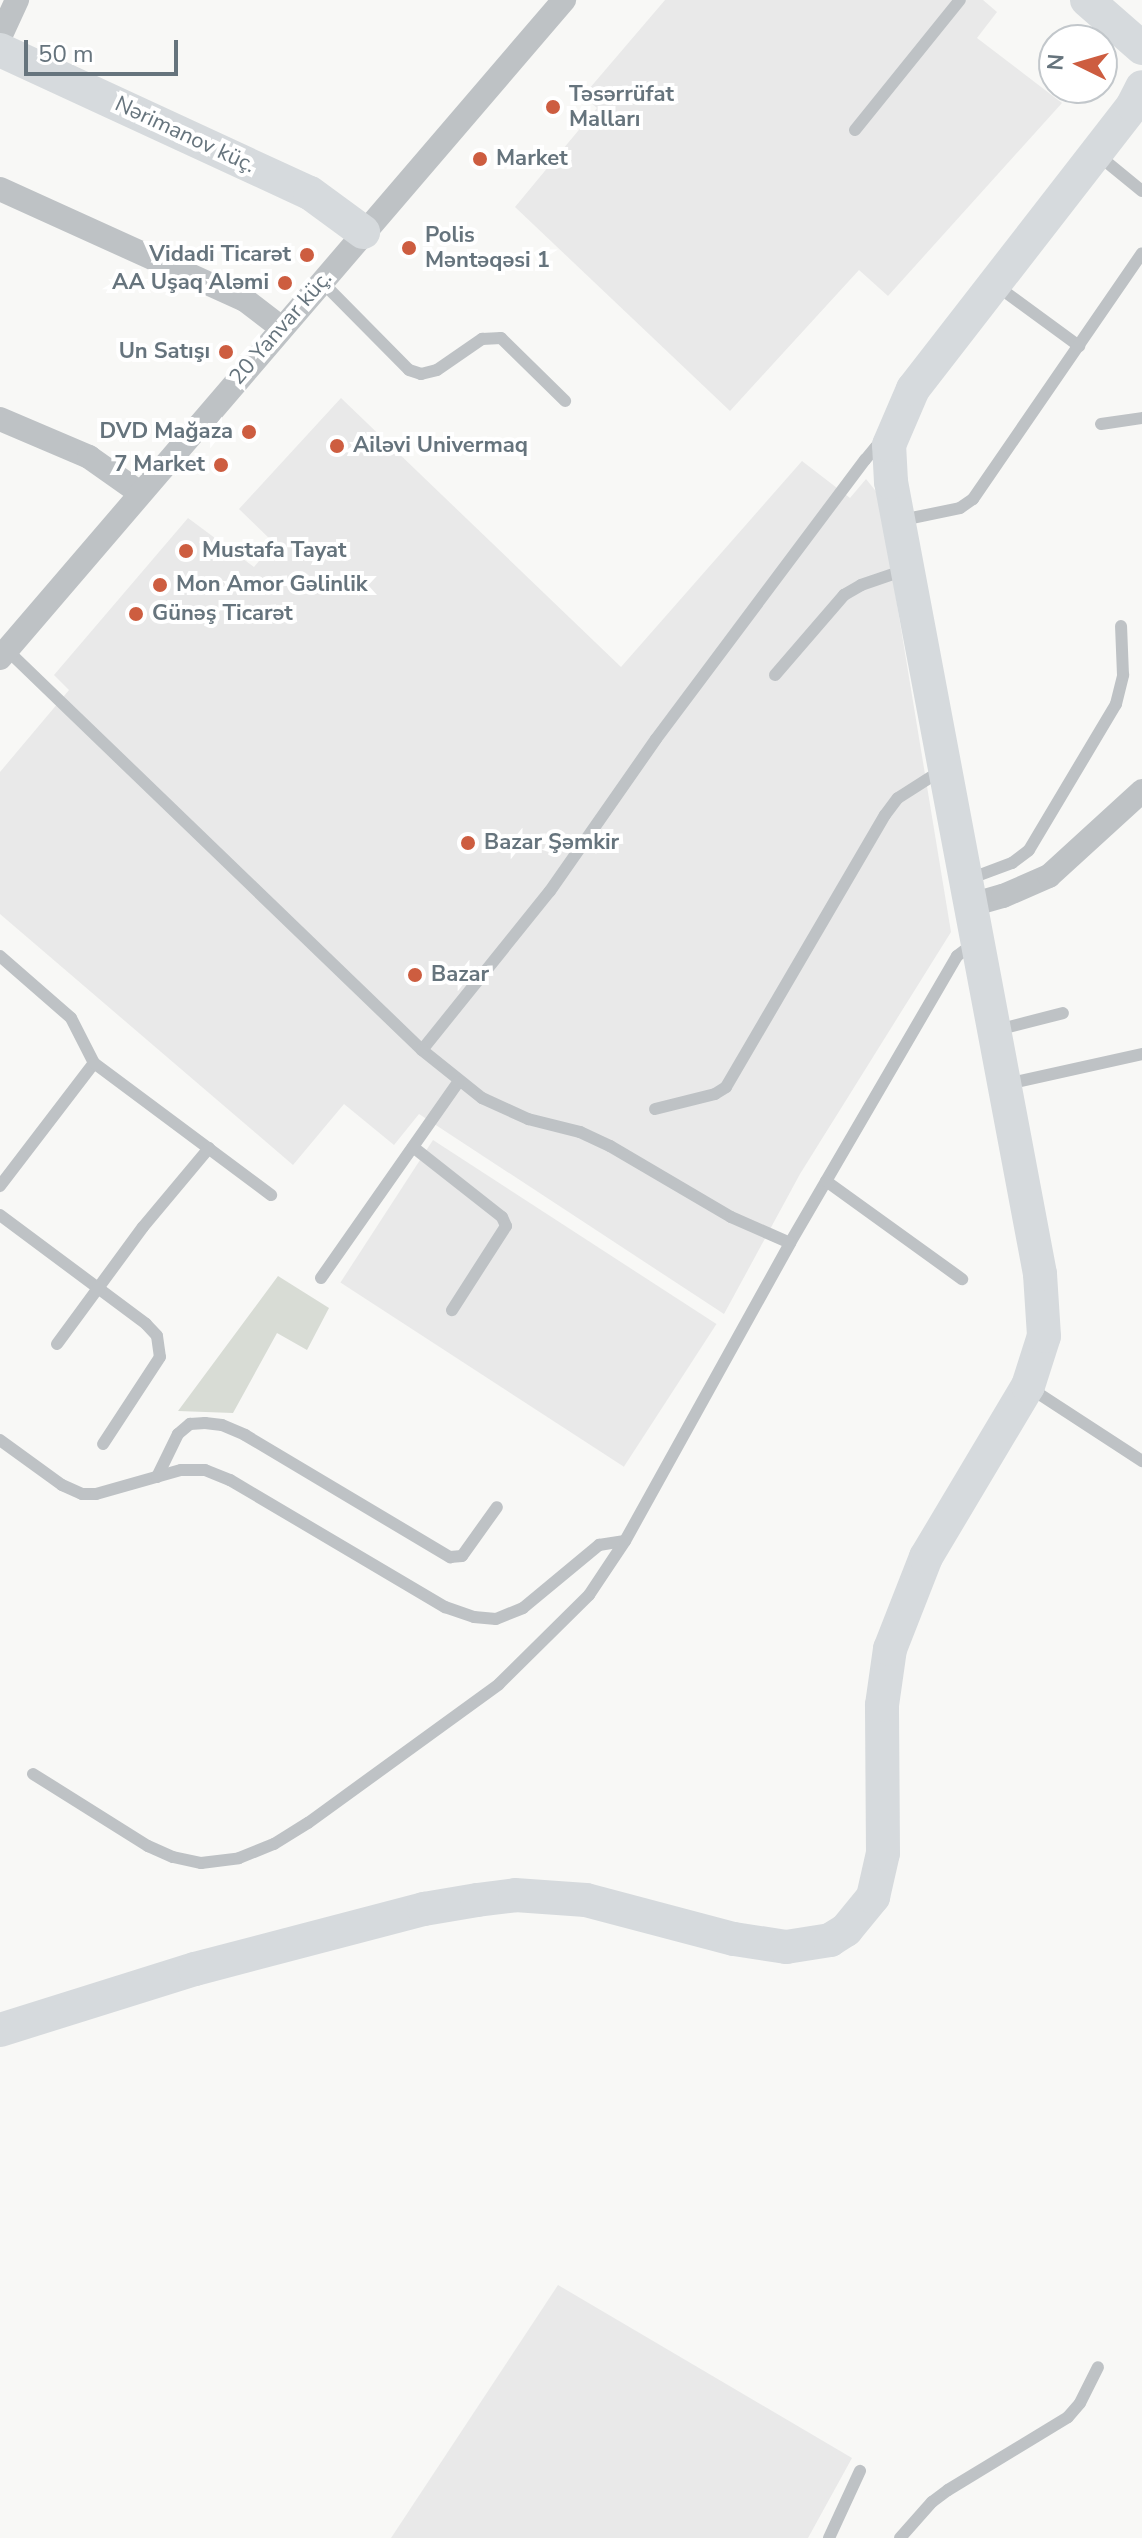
<!DOCTYPE html>
<html>
<head>
<meta charset="utf-8">
<style>
	body { margin:0 }
	#map { position:relative; width:1142px; height:2538px; overflow:hidden; background:#f8f8f6; font-family:"Nunito Sans",sans-serif }
	div>[style] { position:absolute }
	[style*='--x'] { left:calc(var(--x)*1px); top:calc(var(--y)*1px); width:calc(var(--w)*1px); rotate:calc(var(--a)*1deg) }
	.built>* { inset:0; background:#e9e9e9; transform-origin:0 0 }
	.green>* { inset:0; background:#d8dcd5 }
	.lane>* { height:12px; margin:-6px; padding:0 6px; transform-origin:6px; border-radius:6px; background:#bec2c5 }
	.street>* { height:24px; margin:-12px; padding:0 12px; transform-origin:12px; border-radius:12px; background:#bec2c5 }
	.secondary>* { height:34px; margin:-17px; padding:0 17px; transform-origin:17px; border-radius:17px; background:#d6dadd }
	.dots>* { width:22px; height:22px; translate:-50% -50%; box-sizing:border-box; border:4px solid #fff; border-radius:50% }
	span { translate:-50% -50%; white-space:nowrap; text-align:center; line-height:1.15; -webkit-text-stroke:8px #fff; paint-order:stroke }
	.poi-label { font-size:22px; color:#66747d; font-weight:700 }
	.left { translate:0 -50%; text-align:left }
	.right { translate:-100% -50%; text-align:right }
	.street-label { font-size:22px; color:#66747d }
	.north { position:absolute; left:1038px; top:24px; width:80px; height:80px; box-sizing:border-box; background:#fff; border:2px solid #c2c7cb; border-radius:50%; rotate:275deg; font-size:22px; font-weight:700; line-height:32px; text-align:center; color:#66747d }
	.north::after { content:''; display:block; margin:auto; width:28px; height:36px; background:#cd5d40; clip-path:polygon(50% 0,100% 100%,50% 72%,0 100%) }
	.scale { position:absolute; left:24px; top:40px; width:154px; height:36px; box-sizing:border-box; border:4px solid #66747d; border-top:0; padding-left:10px; font-size:24px; line-height:28px; white-space:nowrap; color:#66747d; -webkit-text-stroke:6px #fff; paint-order:stroke }
</style>
</head>
<body>
<div id="map">
	<div class="built">
		<i style="clip-path:polygon(665px 0,983px 0,997px 12px,977px 38px,1062px 103px,888px 296px,859px 270px,730px 411px,515px 207px,597px 108px,583px 96px)"></i>
		<i style="clip-path:polygon(341px 398px,621px 667px,802px 461px,850px 498px,866px 479px,879px 495px,951px 932px,800px 1174px,724px 1314px,419px 1114px,394px 1145px,344px 1104px,293px 1165px,0 914px,0 772px,69px 690px,54px 675px,188px 518px,254px 567px,274px 543px,239px 509px)"></i>
		<i style="left:433px;top:1140px;width:338px;height:170px;rotate:33deg"></i>
		<i style="clip-path:polygon(558px 2285px,852px 2458px,808px 2538px,391px 2538px)"></i>
	</div>
	<div class="green">
		<i style="clip-path:polygon(278px 1276px,329px 1308px,307px 1350px,277px 1333px,233px 1413px,178px 1411px)"></i>
	</div>
	<div class="lane">
		<i style="--x:855;--y:130;--w:167;--a:-51.1"></i>
		<i style="--x:1098;--y:155;--w:57;--a:39.3"></i>
		<i style="--x:321;--y:281;--w:125;--a:45.3"></i>
		<i style="--x:409;--y:370;--w:13;--a:18"></i>
		<i style="--x:421;--y:374;--w:16;--a:-14"></i>
		<i style="--x:437;--y:370;--w:55;--a:-34.6"></i>
		<i style="--x:482;--y:339;--w:19;--a:-3"></i>
		<i style="--x:501;--y:338;--w:90;--a:44.5"></i>
		<i style="--x:997;--y:286;--w:102;--a:36.2"></i>
		<i style="--x:1101;--y:424;--w:41;--a:-8.3"></i>
		<i style="--x:902;--y:520;--w:59;--a:-11.7"></i>
		<i style="--x:960;--y:508;--w:16;--a:-35"></i>
		<i style="--x:973;--y:499;--w:298;--a:-55.5"></i>
		<i style="--x:7;--y:650;--w:576;--a:43.95"></i>
		<i style="--x:422;--y:1050;--w:204;--a:-51.2"></i>
		<i style="--x:550;--y:891;--w:185;--a:-55.1"></i>
		<i style="--x:656;--y:739;--w:349;--a:-53.2"></i>
		<i style="--x:865;--y:460;--w:17;--a:-50"></i>
		<i style="--x:876;--y:447;--w:10;--a:-11"></i>
		<i style="--x:775;--y:675;--w:106;--a:-49.2"></i>
		<i style="--x:844;--y:595;--w:20;--a:-30"></i>
		<i style="--x:861;--y:585;--w:46;--a:-18.8"></i>
		<i style="--x:969;--y:879;--w:46;--a:-20.4"></i>
		<i style="--x:1012;--y:863;--w:21;--a:-37"></i>
		<i style="--x:1029;--y:850;--w:170;--a:-59.2"></i>
		<i style="--x:1116;--y:704;--w:30;--a:-76"></i>
		<i style="--x:1123;--y:675;--w:49;--a:-92.3"></i>
		<i style="--x:0;--y:956;--w:94;--a:41.1"></i>
		<i style="--x:71;--y:1018;--w:51;--a:62.9"></i>
		<i style="--x:94;--y:1063;--w:155;--a:127.4"></i>
		<i style="--x:997;--y:1030;--w:68;--a:-14.4"></i>
		<i style="--x:422;--y:1050;--w:77;--a:38.7"></i>
		<i style="--x:482;--y:1098;--w:51;--a:24.5"></i>
		<i style="--x:528;--y:1119;--w:54;--a:14"></i>
		<i style="--x:580;--y:1132;--w:33;--a:25"></i>
		<i style="--x:610;--y:1146;--w:140;--a:30.4"></i>
		<i style="--x:731;--y:1217;--w:64;--a:23.8"></i>
		<i style="--x:790;--y:1243;--w:332;--a:-59.8"></i>
		<i style="--x:957;--y:956;--w:15;--a:-37"></i>
		<i style="--x:94;--y:1063;--w:221;--a:36.7"></i>
		<i style="--x:1007;--y:1084;--w:138;--a:-12.5"></i>
		<i style="--x:655;--y:1109;--w:62;--a:-14"></i>
		<i style="--x:715;--y:1094;--w:13;--a:-32"></i>
		<i style="--x:726;--y:1087;--w:315;--a:-59.7"></i>
		<i style="--x:885;--y:815;--w:21;--a:-53"></i>
		<i style="--x:898;--y:798;--w:52;--a:-32.5"></i>
		<i style="--x:413;--y:1147;--w:113;--a:38.2"></i>
		<i style="--x:502;--y:1217;--w:10;--a:66"></i>
		<i style="--x:506;--y:1226;--w:100;--a:122.7"></i>
		<i style="--x:826;--y:1181;--w:168;--a:35.8"></i>
		<i style="--x:0;--y:1215;--w:182;--a:36.7"></i>
		<i style="--x:146;--y:1324;--w:16;--a:47"></i>
		<i style="--x:157;--y:1336;--w:21;--a:82"></i>
		<i style="--x:160;--y:1357;--w:104;--a:123.2"></i>
		<i style="--x:321;--y:1278;--w:239;--a:-55"></i>
		<i style="--x:57;--y:1344;--w:145;--a:-53.7"></i>
		<i style="--x:143;--y:1227;--w:103;--a:-50.1"></i>
		<i style="--x:1030;--y:1388;--w:134;--a:33.1"></i>
		<i style="--x:0;--y:1440;--w:77;--a:36"></i>
		<i style="--x:62;--y:1485;--w:22;--a:24"></i>
		<i style="--x:82;--y:1494;--w:14;--a:0"></i>
		<i style="--x:96;--y:1494;--w:88;--a:-15.8"></i>
		<i style="--x:181;--y:1470;--w:24;--a:0"></i>
		<i style="--x:205;--y:1470;--w:27;--a:22"></i>
		<i style="--x:230;--y:1480;--w:250;--a:30.6"></i>
		<i style="--x:445;--y:1607;--w:31;--a:19"></i>
		<i style="--x:474;--y:1617;--w:22;--a:5"></i>
		<i style="--x:496;--y:1619;--w:29;--a:-22"></i>
		<i style="--x:523;--y:1608;--w:99;--a:-39.7"></i>
		<i style="--x:599;--y:1545;--w:26;--a:-9"></i>
		<i style="--x:157;--y:1477;--w:48;--a:-64"></i>
		<i style="--x:178;--y:1434;--w:16;--a:-40"></i>
		<i style="--x:190;--y:1424;--w:15;--a:-4"></i>
		<i style="--x:205;--y:1423;--w:17;--a:7"></i>
		<i style="--x:222;--y:1425;--w:25;--a:23"></i>
		<i style="--x:245;--y:1435;--w:239;--a:30.8"></i>
		<i style="--x:450;--y:1557;--w:12;--a:-5"></i>
		<i style="--x:462;--y:1556;--w:60;--a:-54.5"></i>
		<i style="--x:33;--y:1774;--w:136;--a:32.1"></i>
		<i style="--x:148;--y:1846;--w:27;--a:24"></i>
		<i style="--x:173;--y:1857;--w:29;--a:12"></i>
		<i style="--x:201;--y:1863;--w:38;--a:-7"></i>
		<i style="--x:239;--y:1858;--w:38;--a:-22"></i>
		<i style="--x:274;--y:1844;--w:40;--a:-32"></i>
		<i style="--x:308;--y:1823;--w:236;--a:-36"></i>
		<i style="--x:499;--y:1684;--w:127;--a:-44.7"></i>
		<i style="--x:589;--y:1595;--w:65;--a:-56.3"></i>
		<i style="--x:625;--y:1541;--w:341;--a:-61"></i>
		<i style="--x:829;--y:2538;--w:74;--a:-65.2"></i>
		<i style="--x:900;--y:2538;--w:48;--a:-48.4"></i>
		<i style="--x:932;--y:2502;--w:20;--a:-37"></i>
		<i style="--x:948;--y:2490;--w:140;--a:-31.3"></i>
		<i style="--x:1068;--y:2417;--w:18;--a:-49"></i>
		<i style="--x:1080;--y:2403;--w:40;--a:-63.4"></i>
	</div>
	<div class="street">
		<i style="--x:0;--y:37;--w:41;--a:-65.3"></i>
		<i style="--x:0;--y:189;--w:269;--a:24.4"></i>
		<i style="--x:245;--y:300;--w:44;--a:37.6"></i>
		<i style="--x:0;--y:419;--w:97;--a:23.1"></i>
		<i style="--x:89;--y:457;--w:62;--a:35.2"></i>
		<i style="--x:0;--y:658;--w:867;--a:-49.4"></i>
		<i style="--x:971;--y:905;--w:33;--a:-16"></i>
		<i style="--x:1003;--y:896;--w:50;--a:-23.5"></i>
		<i style="--x:1049;--y:876;--w:126;--a:-42.4"></i>
	</div>
	<div class="secondary">
		<i style="--x:1087;--y:0;--w:73;--a:41.1"></i>
		<i style="--x:0;--y:50;--w:341;--a:24.8"></i>
		<i style="--x:310;--y:193;--w:66;--a:36.3"></i>
		<i style="--x:0;--y:2030;--w:204;--a:-17.4"></i>
		<i style="--x:195;--y:1969;--w:237;--a:-14.7"></i>
		<i style="--x:424;--y:1909;--w:54;--a:-9.6"></i>
		<i style="--x:477;--y:1900;--w:38;--a:-7"></i>
		<i style="--x:515;--y:1895;--w:71;--a:4"></i>
		<i style="--x:586;--y:1900;--w:153;--a:14.8"></i>
		<i style="--x:734;--y:1939;--w:53;--a:8.7"></i>
		<i style="--x:786;--y:1947;--w:45;--a:-9"></i>
		<i style="--x:830;--y:1940;--w:19;--a:-32"></i>
		<i style="--x:846;--y:1930;--w:43;--a:-50.7"></i>
		<i style="--x:873;--y:1897;--w:45;--a:-77.2"></i>
		<i style="--x:883;--y:1853;--w:148;--a:-90.4"></i>
		<i style="--x:882;--y:1705;--w:57;--a:-81.9"></i>
		<i style="--x:890;--y:1649;--w:99;--a:-68.6"></i>
		<i style="--x:926;--y:1557;--w:199;--a:-59.2"></i>
		<i style="--x:1028;--y:1386;--w:52;--a:-72.3"></i>
		<i style="--x:1044;--y:1336;--w:62;--a:-93.7"></i>
		<i style="--x:1040;--y:1274;--w:806;--a:-100.65"></i>
		<i style="--x:891;--y:482;--w:37;--a:-93"></i>
		<i style="--x:889;--y:445;--w:61;--a:-66.8"></i>
		<i style="--x:913;--y:389;--w:359;--a:-52.2"></i>
		<i style="--x:1133;--y:105;--w:20;--a:-63"></i>
	</div>
	<div class="dots">
		<i style="left:553px;top:107px;background:#cd5d40"></i>
		<i style="left:480px;top:159px;background:#cd5d40"></i>
		<i style="left:409px;top:248px;background:#cd5d40"></i>
		<i style="left:307px;top:255px;background:#cd5d40"></i>
		<i style="left:285px;top:283px;background:#cd5d40"></i>
		<i style="left:226px;top:352px;background:#cd5d40"></i>
		<i style="left:249px;top:432px;background:#cd5d40"></i>
		<i style="left:337px;top:446px;background:#cd5d40"></i>
		<i style="left:221px;top:465px;background:#cd5d40"></i>
		<i style="left:186px;top:551px;background:#cd5d40"></i>
		<i style="left:160px;top:585px;background:#cd5d40"></i>
		<i style="left:136px;top:614px;background:#cd5d40"></i>
		<i style="left:468px;top:843px;background:#cd5d40"></i>
		<i style="left:415px;top:975px;background:#cd5d40"></i>
	</div>
	<div class="poi-label">
		<span class="left" style="left:569px;top:107px">Təsərrüfat<br>Malları</span>
		<span class="left" style="left:496px;top:159px">Market</span>
		<span class="left" style="left:425px;top:248px">Polis<br>Məntəqəsi 1</span>
		<span class="right" style="left:291px;top:255px">Vidadi Ticarət</span>
		<span class="right" style="left:269px;top:283px">AA Uşaq Aləmi</span>
		<span class="right" style="left:210px;top:352px">Un Satışı</span>
		<span class="right" style="left:233px;top:432px">DVD Mağaza</span>
		<span class="left" style="left:353px;top:446px">Ailəvi Univermaq</span>
		<span class="right" style="left:205px;top:465px">7 Market</span>
		<span class="left" style="left:202px;top:551px">Mustafa Tayat</span>
		<span class="left" style="left:176px;top:585px">Mon Amor Gəlinlik</span>
		<span class="left" style="left:152px;top:614px">Günəş Ticarət</span>
		<span class="left" style="left:484px;top:843px">Bazar Şəmkir</span>
		<span class="left" style="left:431px;top:975px">Bazar</span>
	</div>
	<div class="street-label">
		<span style="left:185px;top:135px;rotate:25deg">Nərimanov küç.</span>
		<span style="left:281px;top:328px;rotate:-49deg">20 Yanvar küç.</span>
	</div>
	<div class="north">N</div>
	<div class="scale">50 m</div>
</div>
</body>
</html>
